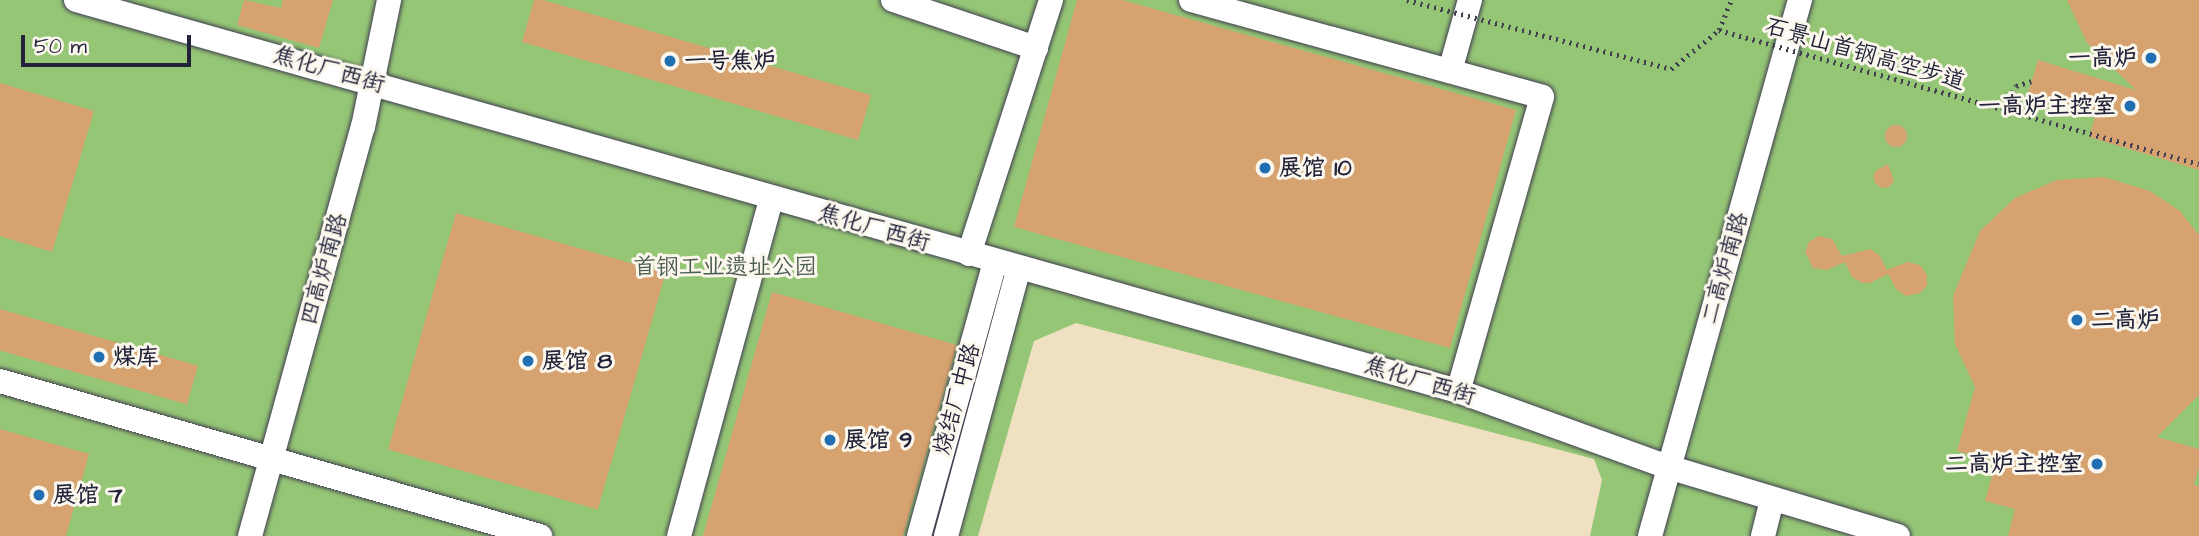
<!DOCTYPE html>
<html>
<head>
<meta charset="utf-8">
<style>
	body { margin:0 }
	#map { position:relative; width:2199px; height:536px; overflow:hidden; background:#efe0c1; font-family:"Architects Daughter","LXGW WenKai TC",sans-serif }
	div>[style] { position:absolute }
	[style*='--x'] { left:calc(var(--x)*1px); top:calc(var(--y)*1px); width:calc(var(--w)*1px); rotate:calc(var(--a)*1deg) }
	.green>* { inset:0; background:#95c676 }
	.building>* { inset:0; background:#d6a370; transform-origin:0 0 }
	.round { border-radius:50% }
	.path>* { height:4.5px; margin-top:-2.25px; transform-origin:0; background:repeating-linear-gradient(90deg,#413e4f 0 2px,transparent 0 7px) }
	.roads { filter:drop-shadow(0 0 2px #413e4f) drop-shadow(0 0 2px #413e4f) }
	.minor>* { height:24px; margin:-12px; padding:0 12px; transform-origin:12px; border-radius:12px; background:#fff }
	.path-bridge>* { height:4.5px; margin-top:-2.25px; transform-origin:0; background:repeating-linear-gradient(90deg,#413e4f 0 2px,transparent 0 7px) }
	.dots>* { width:19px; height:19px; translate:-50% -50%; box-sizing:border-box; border:4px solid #fbf7ec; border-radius:50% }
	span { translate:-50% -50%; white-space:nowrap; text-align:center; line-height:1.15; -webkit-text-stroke:6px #fbf7ec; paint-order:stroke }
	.street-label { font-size:23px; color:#22223b }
	.poi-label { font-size:23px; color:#22223b; font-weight:700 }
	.right { translate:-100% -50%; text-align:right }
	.left { translate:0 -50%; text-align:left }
	.park-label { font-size:23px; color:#4a5b50 }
	.scale { position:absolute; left:21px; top:35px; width:170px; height:32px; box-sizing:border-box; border:4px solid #22223b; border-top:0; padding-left:9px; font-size:21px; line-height:24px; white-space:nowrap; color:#22223b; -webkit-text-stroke:5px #fbf7ec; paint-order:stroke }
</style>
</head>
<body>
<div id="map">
	<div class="green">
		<i style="clip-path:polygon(0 0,2199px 0,2199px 536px,1590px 536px,1602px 480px,1594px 459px,1076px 323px,1034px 341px,978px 536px,0 536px)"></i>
	</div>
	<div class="building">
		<i style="clip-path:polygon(244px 0,281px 8px,283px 0,333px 0,319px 48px,237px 25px)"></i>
		<i style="clip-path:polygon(534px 0,543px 0,871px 95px,858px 140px,522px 42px)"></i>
		<i style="clip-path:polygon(1077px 0,1122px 0,1516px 110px,1450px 348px,1014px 227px)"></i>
		<i style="clip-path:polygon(2067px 0,2199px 0,2199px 170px,2089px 137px,2095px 117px,2027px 96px,2038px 60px,2136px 90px,2087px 43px)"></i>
		<i style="clip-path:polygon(0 83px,94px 111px,52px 252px,0 236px)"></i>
		<i class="round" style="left:1885px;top:125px;width:22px;height:22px"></i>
		<i style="clip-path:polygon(1888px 164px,1894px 181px,1889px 187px,1882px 188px,1875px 183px,1873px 176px,1877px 170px)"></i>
		<i style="clip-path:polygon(2104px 177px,2150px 191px,2180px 211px,2199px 235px,2199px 395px,2157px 437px,2199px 449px,2199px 467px,2194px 485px,2199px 486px,2199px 536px,2008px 536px,2015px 509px,1985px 501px,1996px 461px,1957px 451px,1975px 387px,1955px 344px,1953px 296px,1980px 231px,2015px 198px,2057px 180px)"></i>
		<i style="left:456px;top:213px;width:218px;height:246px;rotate:16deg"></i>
		<i style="clip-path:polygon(1819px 236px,1832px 239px,1842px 256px,1871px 249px,1880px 256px,1887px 270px,1907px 262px,1920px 265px,1927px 275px,1927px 286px,1920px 293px,1906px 296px,1896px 289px,1888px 274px,1870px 283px,1862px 283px,1852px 277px,1845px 262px,1827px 270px,1813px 268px,1805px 252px,1809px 242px)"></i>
		<i style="clip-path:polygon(772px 292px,957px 345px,903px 536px,703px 536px)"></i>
		<i style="left:0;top:309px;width:206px;height:40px;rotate:16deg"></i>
		<i style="clip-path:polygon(0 429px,89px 454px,66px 536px,0 536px)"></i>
	</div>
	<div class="path">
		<i style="--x:1719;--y:30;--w:32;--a:-68"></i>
		<i style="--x:2002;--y:111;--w:29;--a:-61"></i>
		<i style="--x:2016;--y:86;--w:16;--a:-18"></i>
	</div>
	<div class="roads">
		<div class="minor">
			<i style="--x:76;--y:0;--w:1436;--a:15.8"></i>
			<i style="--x:1458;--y:391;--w:223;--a:19.9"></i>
			<i style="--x:1668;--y:467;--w:240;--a:16.7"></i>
			<i style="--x:893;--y:0;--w:151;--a:18.6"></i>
			<i style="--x:1191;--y:0;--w:364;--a:15.4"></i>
			<i style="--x:1542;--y:97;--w:306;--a:105.9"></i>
			<i style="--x:1450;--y:71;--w:74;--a:-74.3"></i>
			<i style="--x:969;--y:254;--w:267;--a:-72.1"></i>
			<i style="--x:0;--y:381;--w:562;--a:16.02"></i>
			<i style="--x:250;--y:536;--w:424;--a:-74.6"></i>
			<i style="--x:363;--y:127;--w:130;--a:-78.4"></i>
			<i style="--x:679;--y:536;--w:349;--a:-74.7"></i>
			<i style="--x:919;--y:536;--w:284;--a:-74.5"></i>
			<i style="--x:946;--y:536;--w:278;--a:-74.8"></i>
			<i style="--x:1650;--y:536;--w:557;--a:-74.37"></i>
			<i style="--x:1763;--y:536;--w:36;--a:-76"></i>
		</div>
	</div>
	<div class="path-bridge">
		<i style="--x:1407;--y:0;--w:273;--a:14.6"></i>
		<i style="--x:1671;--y:69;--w:62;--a:-39.1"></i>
		<i style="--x:1719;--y:30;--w:498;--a:15.6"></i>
	</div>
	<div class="dots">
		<i style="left:2151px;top:58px;background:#1f6fb2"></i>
		<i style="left:670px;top:61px;background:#1f6fb2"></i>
		<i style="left:2130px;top:106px;background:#1f6fb2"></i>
		<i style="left:1265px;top:168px;background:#1f6fb2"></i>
		<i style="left:2077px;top:320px;background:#1f6fb2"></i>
		<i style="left:99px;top:357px;background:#1f6fb2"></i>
		<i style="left:528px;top:361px;background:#1f6fb2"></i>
		<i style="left:830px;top:440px;background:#1f6fb2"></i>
		<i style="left:2097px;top:464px;background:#1f6fb2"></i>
		<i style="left:39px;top:495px;background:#1f6fb2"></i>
	</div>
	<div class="street-label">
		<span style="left:1865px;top:54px;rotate:16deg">石景山首钢高空步道</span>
		<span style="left:329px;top:70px;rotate:16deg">焦化厂西街</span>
		<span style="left:874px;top:228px;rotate:16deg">焦化厂西街</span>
		<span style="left:1725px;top:268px;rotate:-74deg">二高炉南路</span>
		<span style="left:324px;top:269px;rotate:-74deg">四高炉南路</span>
		<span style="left:1420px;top:381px;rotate:17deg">焦化厂西街</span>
		<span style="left:957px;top:399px;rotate:-74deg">烧结厂中路</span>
	</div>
	<div class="poi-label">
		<span class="right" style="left:2137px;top:58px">一高炉</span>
		<span class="left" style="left:684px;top:61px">一号焦炉</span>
		<span class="right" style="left:2116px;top:106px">一高炉主控室</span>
		<span class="left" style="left:1279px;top:168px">展馆 10</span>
		<span class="left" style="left:2091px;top:320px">二高炉</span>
		<span class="left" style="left:113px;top:357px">煤库</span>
		<span class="left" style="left:542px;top:361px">展馆 8</span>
		<span class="left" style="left:844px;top:440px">展馆 9</span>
		<span class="right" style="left:2083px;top:464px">二高炉主控室</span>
		<span class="left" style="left:53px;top:495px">展馆 7</span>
	</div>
	<div class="park-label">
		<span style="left:725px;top:267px">首钢工业遗址公园</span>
	</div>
	<div class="scale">50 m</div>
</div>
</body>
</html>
